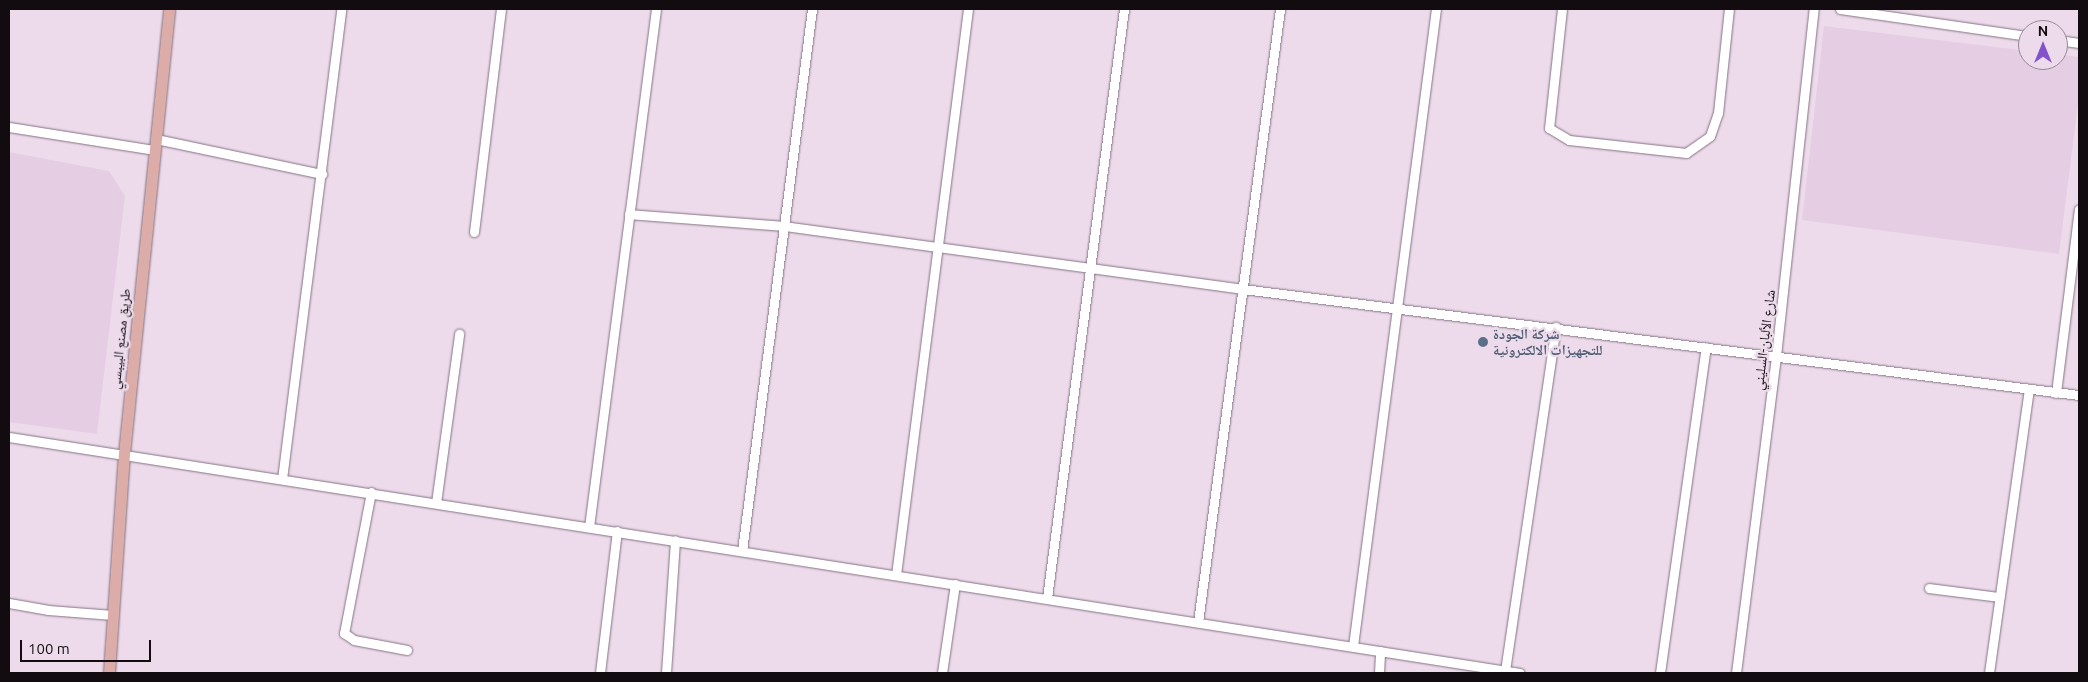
<!DOCTYPE html>
<html>
<head>
<meta charset="utf-8">
<style>
	body { margin:0 }
	#map { position:relative; width:2088px; height:682px; overflow:hidden; background:#eddbeb; font-family:Ubuntu,"Noto Naskh Arabic",sans-serif }
	div>[style] { position:absolute }
	[style*='--x'] { left:calc(var(--x)*1px); top:calc(var(--y)*1px); width:calc(var(--w)*1px); rotate:calc(var(--a)*1deg) }
	.built>* { inset:0; background:#e5cee4 }
	.roads { filter:drop-shadow(0 0 1px #847483) drop-shadow(0 0 1px #847483) }
	.minor>* { height:9px; margin:-4.5px; padding:0 4.5px; transform-origin:4.5px; border-radius:4.5px; background:#fff }
	.major>* { height:11px; margin:-5.5px; padding:0 5.5px; transform-origin:5.5px; border-radius:5.5px; background:#dcaca8 }
	.dots>* { width:14px; height:14px; translate:-50% -50%; box-sizing:border-box; border:2px solid #eddbeb; border-radius:50% }
	span { translate:-50% -50%; white-space:nowrap; text-align:center; line-height:1.15; -webkit-text-stroke:4.5px #eddbeb; paint-order:stroke }
	.service-label { font-size:14px; color:#4e5e75; font-weight:700 }
	.left { translate:0 -50%; text-align:left }
	.street-label { font-size:14px; color:#120c11 }
	.frame { position:absolute; inset:0; border:10px solid #120c11; pointer-events:none }
	.north { position:absolute; left:2018px; top:20px; width:50px; height:50px; box-sizing:border-box; background:#eddbeb; border:1px solid #958894; border-radius:50%; rotate:0deg; font-size:14px; font-weight:700; line-height:20px; text-align:center; color:#120c11 }
	.north::after { content:''; display:block; margin:auto; width:18px; height:22px; background:#8353cc; clip-path:polygon(50% 0,100% 100%,50% 72%,0 100%) }
	.scale { position:absolute; left:20px; top:640px; width:131px; height:22px; box-sizing:border-box; border:2px solid #120c11; border-top:0; padding-left:6px; font-size:15px; line-height:18px; white-space:nowrap; color:#120c11; -webkit-text-stroke:4px #eddbeb; paint-order:stroke }
</style>
</head>
<body>
<div id="map">
	<div class="built">
		<i style="clip-path:polygon(1824px 26px,2028px 51px,2028px 60px,2058px 60px,2058px 54px,2079px 57px,2079px 96px,2059px 254px,1802px 220px)"></i>
		<i style="clip-path:polygon(9px 152px,109px 171px,125px 196px,97px 434px,9px 422px)"></i>
	</div>
	<div class="roads">
		<div class="minor">
			<i style="--x:1562;--y:9;--w:120;--a:96.2"></i>
			<i style="--x:1549;--y:128;--w:23;--a:31"></i>
			<i style="--x:1569;--y:140;--w:118;--a:6.3"></i>
			<i style="--x:1686;--y:153;--w:29;--a:-35"></i>
			<i style="--x:1710;--y:136;--w:24;--a:-71"></i>
			<i style="--x:1718;--y:113;--w:105;--a:-84"></i>
			<i style="--x:1840;--y:9;--w:190;--a:8.2"></i>
			<i style="--x:2058;--y:40;--w:21;--a:8"></i>
			<i style="--x:9;--y:127;--w:148;--a:9"></i>
			<i style="--x:156;--y:139;--w:170;--a:11.9"></i>
			<i style="--x:629;--y:214;--w:155;--a:4.4"></i>
			<i style="--x:784;--y:226;--w:463;--a:7.8"></i>
			<i style="--x:1243;--y:289;--w:843;--a:7.23"></i>
			<i style="--x:474;--y:232;--w:225;--a:-83.1"></i>
			<i style="--x:2056;--y:393;--w:185;--a:-82.9"></i>
			<i style="--x:9;--y:437;--w:1529;--a:8.88"></i>
			<i style="--x:282;--y:479;--w:474;--a:-82.8"></i>
			<i style="--x:371;--y:492;--w:144;--a:100.8"></i>
			<i style="--x:344;--y:633;--w:12;--a:35"></i>
			<i style="--x:354;--y:640;--w:54;--a:10.7"></i>
			<i style="--x:436;--y:503;--w:171;--a:-82.2"></i>
			<i style="--x:589;--y:527;--w:522;--a:-82.63"></i>
			<i style="--x:742;--y:551;--w:547;--a:-82.64"></i>
			<i style="--x:896;--y:575;--w:571;--a:-82.75"></i>
			<i style="--x:1929;--y:588;--w:71;--a:7.3"></i>
			<i style="--x:1047;--y:598;--w:594;--a:-82.55"></i>
			<i style="--x:9;--y:603;--w:40;--a:10"></i>
			<i style="--x:48;--y:610;--w:65;--a:4.4"></i>
			<i style="--x:1198;--y:622;--w:618;--a:-82.38"></i>
			<i style="--x:1353;--y:646;--w:642;--a:-82.58"></i>
			<i style="--x:1505;--y:671;--w:348;--a:-81.6"></i>
			<i style="--x:600;--y:673;--w:143;--a:-83.2"></i>
			<i style="--x:666;--y:673;--w:133;--a:-86.1"></i>
			<i style="--x:942;--y:673;--w:90;--a:-81.7"></i>
			<i style="--x:1379;--y:673;--w:22;--a:-87"></i>
			<i style="--x:1660;--y:673;--w:329;--a:-82"></i>
			<i style="--x:1736;--y:673;--w:320;--a:-82.8"></i>
			<i style="--x:1776;--y:356;--w:349;--a:-83.8"></i>
			<i style="--x:1989;--y:673;--w:287;--a:-82"></i>
		</div>
		<div class="major">
			<i style="--x:109;--y:673;--w:220;--a:-86.1"></i>
			<i style="--x:124;--y:454;--w:447;--a:-84.2"></i>
		</div>
	</div>
	<div class="dots">
		<i style="left:1483px;top:342px;background:#5c6f8a"></i>
	</div>
	<div class="service-label">
		<span class="left" style="left:1493px;top:342px">شركة الجودة<br>للتجهيزات الالكترونية</span>
	</div>
	<div class="street-label">
		<span style="left:120px;top:339px;rotate:-84deg">طريق مصنع البيبسي</span>
		<span style="left:1764px;top:340px;rotate:-83deg">شارع الألبان-السليني</span>
	</div>
	<div class="frame"></div>
	<div class="north">N</div>
	<div class="scale">100 m</div>
</div>
</body>
</html>
